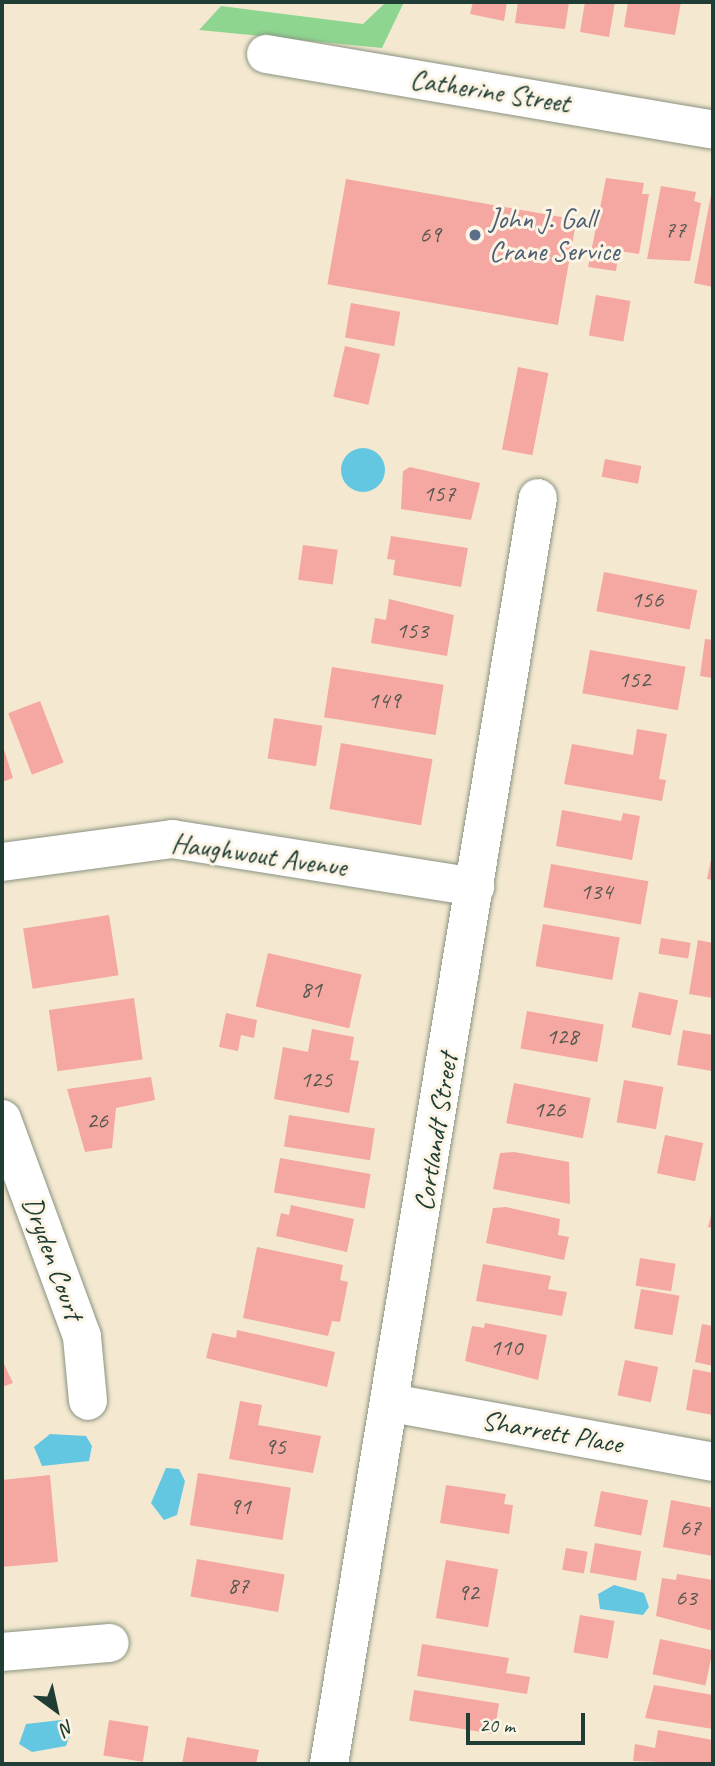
<!DOCTYPE html>
<html>
<head>
<meta charset="utf-8">
<style>
	body { margin:0 }
	#map { position:relative; width:715px; height:1766px; overflow:hidden; background:#f4e9d0; font-family:Caveat,sans-serif }
	div>[style] { position:absolute }
	[style*='--x'] { left:calc(var(--x)*1px); top:calc(var(--y)*1px); width:calc(var(--w)*1px); rotate:calc(var(--a)*1deg) }
	.green>* { inset:0; background:#8ed690 }
	.water>* { inset:0; background:#63c7e1 }
	.round { border-radius:50% }
	.building>* { inset:0; background:#f5a7a1; transform-origin:0 0 }
	.roads { filter:drop-shadow(0 0 2px #8a9382) drop-shadow(0 0 2px #8a9382) }
	.minor>* { height:38px; margin:-19px; padding:0 19px; transform-origin:19px; border-radius:19px; background:#fff }
	.dots>* { width:19px; height:19px; translate:-50% -50%; box-sizing:border-box; border:4px solid #fcf5e5; border-radius:50% }
	span { translate:-50% -50%; white-space:nowrap; text-align:center; line-height:1.15; -webkit-text-stroke:6px #fcf5e5; paint-order:stroke }
	.number-label { font-size:24px; color:#54584f }
	.number-label span { -webkit-text-stroke-width:0 }
	.street-label { font-size:28px; color:#1f3d34 }
	.service-label { font-size:28px; color:#4e5e75 }
	.left { translate:0 -50%; text-align:left }
	.frame { position:absolute; inset:0; border:4px solid #1f3d34; pointer-events:none }
	.north { position:absolute; left:21px; top:1675px; width:70px; height:70px; -webkit-text-stroke:5px #fcf5e5; paint-order:stroke; rotate:147deg; font-size:19px; font-weight:700; line-height:28px; text-align:center; color:#1f3d34 }
	.north::after { content:''; display:block; margin:auto; width:24px; height:32px; background:#1f3d34; clip-path:polygon(50% 0,100% 100%,50% 72%,0 100%) }
	.scale { position:absolute; left:466px; top:1713px; width:119px; height:32px; box-sizing:border-box; border:4px solid #1f3d34; border-top:0; padding-left:9px; font-size:21px; line-height:24px; white-space:nowrap; color:#1f3d34; -webkit-text-stroke:5px #fcf5e5; paint-order:stroke }
</style>
</head>
<body>
<div id="map">
	<div class="green">
		<i style="clip-path:polygon(386px 2px,404px 2px,382px 48px,199px 30px,221px 6px,363px 24px)"></i>
	</div>
	<div class="water">
		<i class="round" style="left:341px;top:448px;width:44px;height:44px"></i>
		<i style="clip-path:polygon(50px 1434px,86px 1436px,92px 1446px,89px 1461px,42px 1466px,34px 1447px)"></i>
		<i style="clip-path:polygon(166px 1468px,179px 1469px,185px 1481px,177px 1515px,164px 1520px,151px 1503px)"></i>
		<i style="clip-path:polygon(614px 1585px,644px 1593px,649px 1607px,643px 1615px,600px 1609px,598px 1594px)"></i>
		<i style="clip-path:polygon(61px 1720px,72px 1728px,66px 1746px,32px 1752px,19px 1744px,26px 1724px)"></i>
	</div>
	<div class="building">
		<i style="clip-path:polygon(473px 2px,507px 2px,504px 21px,470px 14px)"></i>
		<i style="clip-path:polygon(518px 2px,569px 2px,565px 29px,515px 23px)"></i>
		<i style="clip-path:polygon(585px 2px,615px 2px,609px 37px,580px 32px)"></i>
		<i style="clip-path:polygon(628px 2px,681px 2px,675px 35px,624px 27px)"></i>
		<i style="clip-path:polygon(606px 178px,644px 183px,642px 194px,649px 194px,639px 254px,619px 251px,616px 271px,588px 267px)"></i>
		<i style="left:346px;top:179px;width:234px;height:107px;rotate:10deg"></i>
		<i style="clip-path:polygon(661px 186px,696px 192px,694px 201px,701px 203px,690px 261px,647px 259px)"></i>
		<i style="clip-path:polygon(712px 190px,713px 190px,713px 287px,694px 283px)"></i>
		<i style="left:596px;top:295px;width:35px;height:41px;rotate:10deg"></i>
		<i style="left:351px;top:303px;width:50px;height:35px;rotate:10deg"></i>
		<i style="left:345px;top:346px;width:36px;height:52px;rotate:13deg"></i>
		<i style="left:518px;top:367px;width:31px;height:84px;rotate:11deg"></i>
		<i style="left:605px;top:459px;width:37px;height:18px;rotate:11deg"></i>
		<i style="clip-path:polygon(410px 467px,480px 483px,471px 520px,401px 509px,403px 471px)"></i>
		<i style="clip-path:polygon(391px 536px,468px 548px,461px 587px,393px 575px,395px 560px,387px 559px)"></i>
		<i style="left:303px;top:545px;width:35px;height:35px;rotate:8deg"></i>
		<i style="left:604px;top:572px;width:95px;height:40px;rotate:11deg"></i>
		<i style="clip-path:polygon(389px 599px,454px 615px,447px 656px,371px 643px,375px 618px,386px 620px)"></i>
		<i style="clip-path:polygon(705px 639px,713px 640px,713px 678px,700px 676px)"></i>
		<i style="left:590px;top:650px;width:97px;height:44px;rotate:10deg"></i>
		<i style="left:332px;top:667px;width:113px;height:51px;rotate:9deg"></i>
		<i style="left:40px;top:701px;width:66px;height:34px;rotate:69deg"></i>
		<i style="left:274px;top:718px;width:49px;height:41px;rotate:9deg"></i>
		<i style="clip-path:polygon(637px 729px,667px 734px,659px 779px,666px 780px,662px 801px,564px 784px,572px 744px,633px 755px)"></i>
		<i style="clip-path:polygon(2px 743px,13px 778px,2px 782px)"></i>
		<i style="left:341px;top:743px;width:93px;height:67px;rotate:10deg"></i>
		<i style="clip-path:polygon(562px 810px,621px 821px,623px 813px,640px 816px,632px 860px,556px 846px)"></i>
		<i style="clip-path:polygon(712px 855px,713px 855px,713px 880px,707px 879px)"></i>
		<i style="left:551px;top:864px;width:99px;height:44px;rotate:10deg"></i>
		<i style="left:109px;top:915px;width:61px;height:87px;rotate:81deg"></i>
		<i style="left:543px;top:924px;width:78px;height:43px;rotate:10deg"></i>
		<i style="left:661px;top:938px;width:30px;height:16px;rotate:9deg"></i>
		<i style="clip-path:polygon(698px 940px,713px 943px,713px 998px,689px 994px)"></i>
		<i style="left:268px;top:953px;width:96px;height:55px;rotate:13deg"></i>
		<i style="left:639px;top:992px;width:40px;height:36px;rotate:12deg"></i>
		<i style="left:134px;top:998px;width:62px;height:86px;rotate:82deg"></i>
		<i style="left:527px;top:1011px;width:78px;height:38px;rotate:10deg"></i>
		<i style="clip-path:polygon(226px 1013px,257px 1020px,254px 1038px,241px 1035px,238px 1051px,219px 1047px)"></i>
		<i style="clip-path:polygon(312px 1029px,354px 1037px,350px 1060px,359px 1061px,349px 1113px,274px 1099px,283px 1047px,308px 1052px)"></i>
		<i style="clip-path:polygon(683px 1030px,713px 1035px,712px 1071px,677px 1065px)"></i>
		<i style="clip-path:polygon(151px 1077px,155px 1100px,116px 1108px,112px 1148px,85px 1152px,67px 1089px)"></i>
		<i style="left:624px;top:1080px;width:40px;height:43px;rotate:10deg"></i>
		<i style="left:514px;top:1083px;width:78px;height:41px;rotate:11deg"></i>
		<i style="left:289px;top:1115px;width:87px;height:32px;rotate:9deg"></i>
		<i style="left:665px;top:1135px;width:39px;height:39px;rotate:12deg"></i>
		<i style="clip-path:polygon(514px 1152px,569px 1162px,570px 1204px,493px 1189px,500px 1153px)"></i>
		<i style="left:280px;top:1158px;width:92px;height:35px;rotate:10deg"></i>
		<i style="clip-path:polygon(291px 1205px,354px 1219px,347px 1252px,276px 1236px,281px 1213px,289px 1215px)"></i>
		<i style="clip-path:polygon(506px 1207px,560px 1219px,558px 1235px,569px 1237px,564px 1260px,486px 1243px,493px 1208px)"></i>
		<i style="clip-path:polygon(713px 1208px,713px 1228px,708px 1227px)"></i>
		<i style="clip-path:polygon(257px 1247px,343px 1265px,340px 1280px,348px 1282px,340px 1322px,332px 1321px,328px 1336px,243px 1318px)"></i>
		<i style="left:640px;top:1258px;width:36px;height:28px;rotate:9deg"></i>
		<i style="clip-path:polygon(483px 1264px,551px 1276px,548px 1289px,567px 1292px,562px 1316px,476px 1301px)"></i>
		<i style="left:641px;top:1289px;width:39px;height:40px;rotate:10deg"></i>
		<i style="clip-path:polygon(485px 1323px,547px 1335px,538px 1380px,465px 1361px,472px 1326px,484px 1328px)"></i>
		<i style="clip-path:polygon(702px 1324px,713px 1326px,713px 1366px,695px 1362px)"></i>
		<i style="clip-path:polygon(237px 1330px,335px 1352px,327px 1387px,206px 1358px,212px 1333px,236px 1338px)"></i>
		<i style="clip-path:polygon(2px 1360px,13px 1383px,2px 1387px)"></i>
		<i style="left:625px;top:1360px;width:34px;height:36px;rotate:12deg"></i>
		<i style="clip-path:polygon(693px 1369px,713px 1373px,713px 1415px,686px 1410px)"></i>
		<i style="clip-path:polygon(240px 1401px,262px 1405px,258px 1425px,321px 1436px,313px 1473px,229px 1459px)"></i>
		<i style="left:198px;top:1473px;width:94px;height:53px;rotate:9deg"></i>
		<i style="clip-path:polygon(50px 1475px,58px 1562px,2px 1567px,2px 1480px)"></i>
		<i style="clip-path:polygon(446px 1485px,506px 1494px,504px 1504px,513px 1505px,509px 1534px,440px 1523px)"></i>
		<i style="left:601px;top:1491px;width:48px;height:36px;rotate:11deg"></i>
		<i style="clip-path:polygon(671px 1500px,713px 1508px,713px 1556px,663px 1547px)"></i>
		<i style="left:595px;top:1543px;width:47px;height:30px;rotate:10deg"></i>
		<i style="left:566px;top:1548px;width:22px;height:22px;rotate:10deg"></i>
		<i style="left:197px;top:1559px;width:89px;height:38px;rotate:10deg"></i>
		<i style="left:446px;top:1560px;width:53px;height:59px;rotate:10deg"></i>
		<i style="clip-path:polygon(677px 1574px,713px 1580px,713px 1631px,656px 1616px,662px 1578px,676px 1580px)"></i>
		<i style="left:580px;top:1615px;width:35px;height:38px;rotate:10deg"></i>
		<i style="left:660px;top:1639px;width:54px;height:36px;rotate:12deg"></i>
		<i style="clip-path:polygon(422px 1644px,509px 1658px,506px 1673px,530px 1677px,527px 1694px,417px 1676px)"></i>
		<i style="clip-path:polygon(654px 1685px,713px 1695px,713px 1729px,645px 1718px)"></i>
		<i style="left:414px;top:1690px;width:86px;height:31px;rotate:9deg"></i>
		<i style="left:109px;top:1720px;width:40px;height:36px;rotate:9deg"></i>
		<i style="clip-path:polygon(658px 1730px,713px 1740px,713px 1764px,633px 1761px,635px 1744px,655px 1748px)"></i>
		<i style="clip-path:polygon(187px 1737px,259px 1750px,256px 1764px,182px 1764px)"></i>
	</div>
	<div class="roads">
		<div class="minor">
			<i style="--x:266;--y:54;--w:453;--a:9.6"></i>
			<i style="--x:2;--y:862;--w:172;--a:-7.7"></i>
			<i style="--x:172;--y:839;--w:307;--a:9"></i>
			<i style="--x:2;--y:1119;--w:232;--a:69.8"></i>
			<i style="--x:82;--y:1337;--w:64;--a:84.6"></i>
			<i style="--x:392;--y:1403;--w:326;--a:10.4"></i>
			<i style="--x:2;--y:1652;--w:108;--a:-4.8"></i>
			<i style="--x:329;--y:1764;--w:1283;--a:-80.63"></i>
		</div>
	</div>
	<div class="dots">
		<i style="left:475px;top:235px;background:#5c6f8a"></i>
	</div>
	<div class="number-label">
		<span style="left:675px;top:230px">77</span>
		<span style="left:430px;top:235px">69</span>
		<span style="left:439px;top:494px">157</span>
		<span style="left:647px;top:600px">156</span>
		<span style="left:412px;top:631px">153</span>
		<span style="left:634px;top:680px">152</span>
		<span style="left:384px;top:701px">149</span>
		<span style="left:596px;top:892px">134</span>
		<span style="left:311px;top:990px">81</span>
		<span style="left:562px;top:1037px">128</span>
		<span style="left:316px;top:1080px">125</span>
		<span style="left:549px;top:1110px">126</span>
		<span style="left:97px;top:1121px">26</span>
		<span style="left:506px;top:1348px">110</span>
		<span style="left:275px;top:1447px">95</span>
		<span style="left:240px;top:1507px">91</span>
		<span style="left:690px;top:1528px">67</span>
		<span style="left:238px;top:1586px">87</span>
		<span style="left:468px;top:1593px">92</span>
		<span style="left:686px;top:1598px">63</span>
	</div>
	<div class="street-label">
		<span style="left:490px;top:91px;rotate:9deg">Catherine Street</span>
		<span style="left:259px;top:855px;rotate:8deg">Haughwout Avenue</span>
		<span style="left:436px;top:1132px;rotate:-81deg">Cortlandt Street</span>
		<span style="left:53px;top:1258px;rotate:70deg">Dryden Court</span>
		<span style="left:552px;top:1432px;rotate:10deg">Sharrett Place</span>
	</div>
	<div class="service-label">
		<span class="left" style="left:489px;top:235px">John J. Gall<br>Crane Service</span>
	</div>
	<div class="frame"></div>
	<div class="north">N</div>
	<div class="scale">20 m</div>
</div>
</body>
</html>
